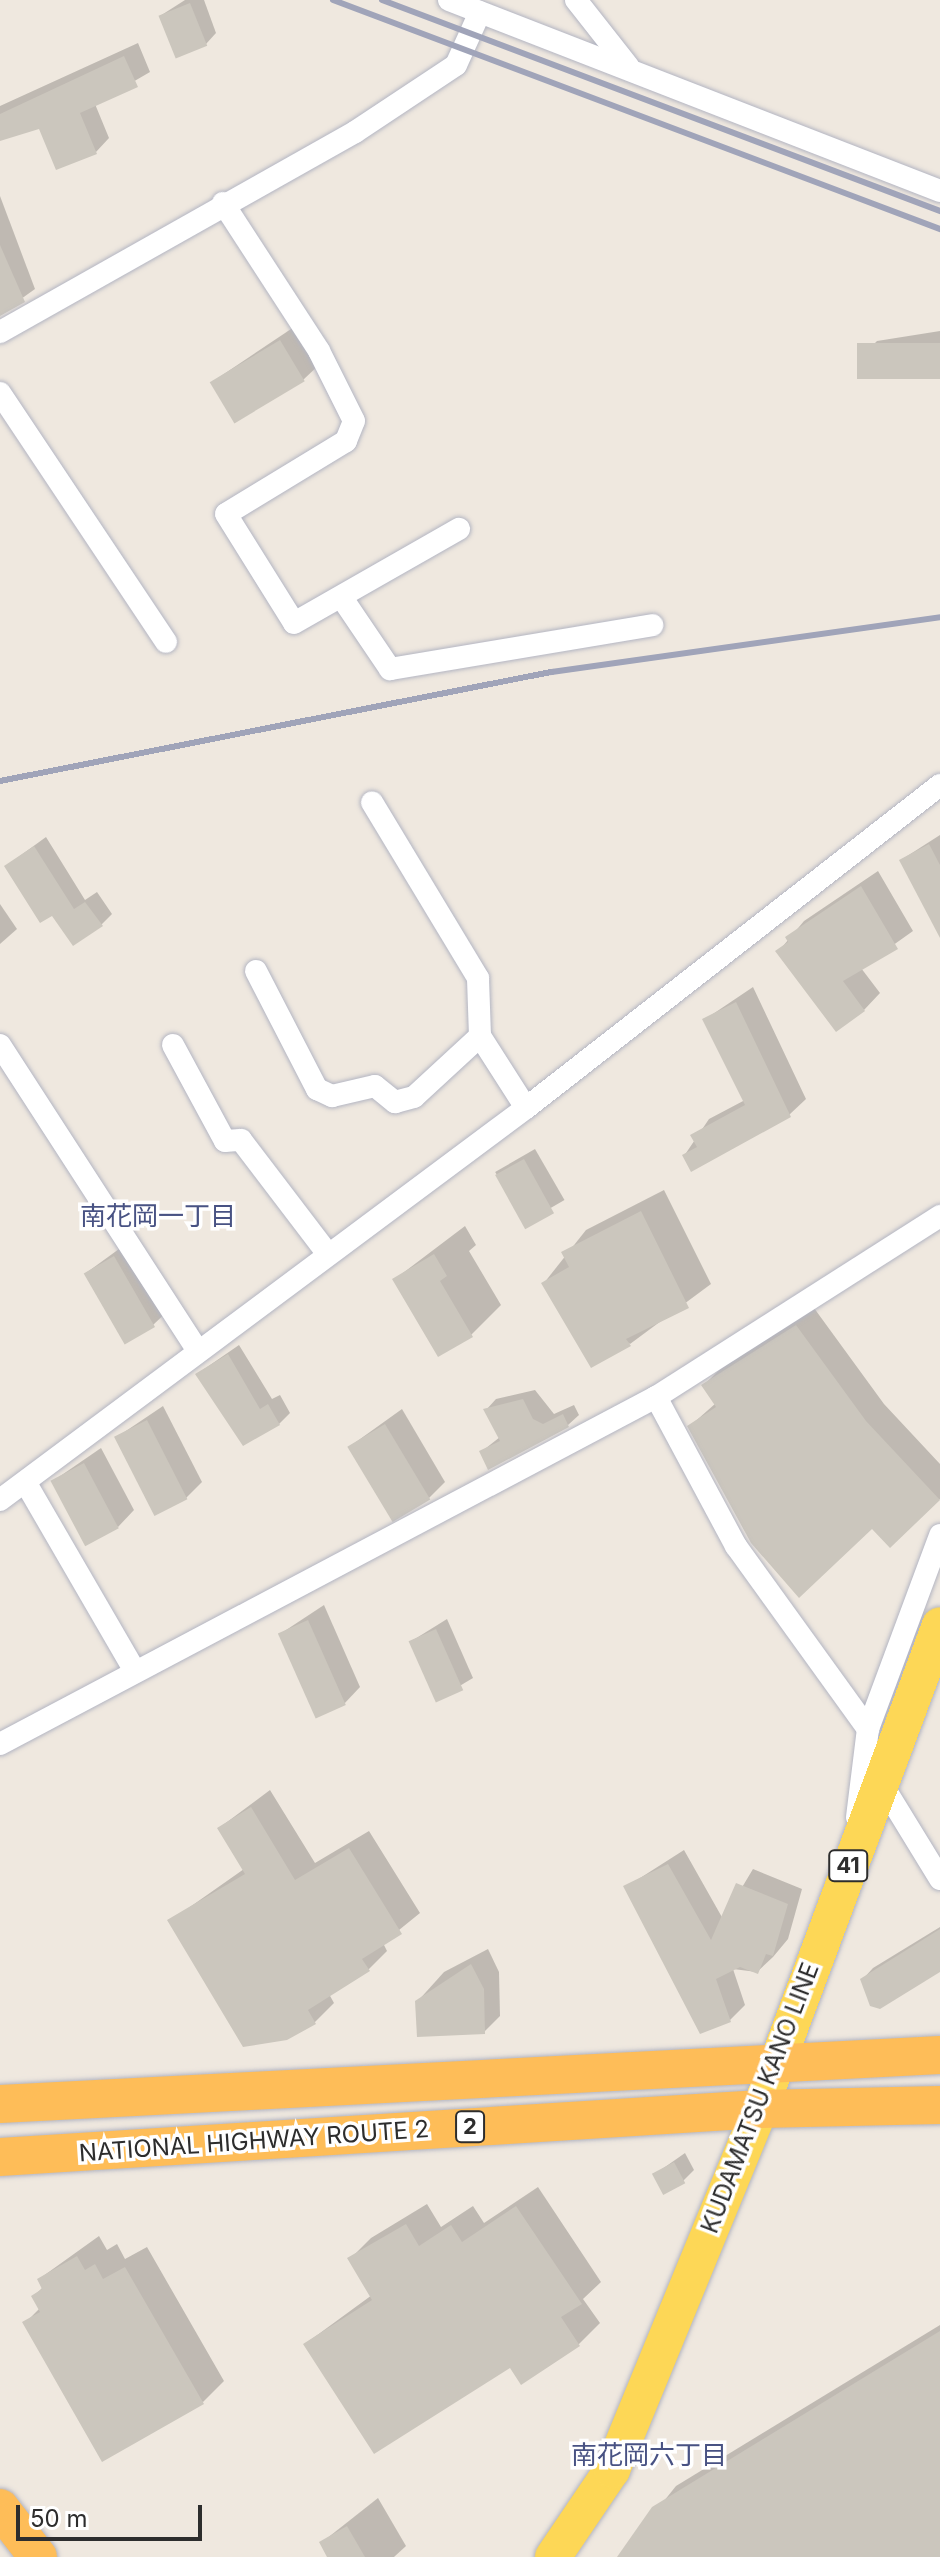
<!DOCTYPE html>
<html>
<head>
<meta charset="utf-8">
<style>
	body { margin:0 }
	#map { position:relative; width:940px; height:2557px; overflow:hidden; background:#efe8df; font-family:Inter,"Noto Sans JP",sans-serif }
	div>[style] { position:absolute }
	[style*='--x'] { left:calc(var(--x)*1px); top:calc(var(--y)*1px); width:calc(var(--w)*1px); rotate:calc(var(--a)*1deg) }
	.shadow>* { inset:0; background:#0003; transform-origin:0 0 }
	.building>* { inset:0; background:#cbc6bd; transform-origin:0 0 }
	.roads { filter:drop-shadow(0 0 2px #b3b5c2) drop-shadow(0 0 2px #b3b5c2) }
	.minor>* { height:22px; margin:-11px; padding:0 11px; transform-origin:11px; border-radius:11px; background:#fff }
	.primary>* { height:36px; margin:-18px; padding:0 18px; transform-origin:18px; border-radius:18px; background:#fdd756 }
	.trunk>* { height:38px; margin:-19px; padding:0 19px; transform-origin:19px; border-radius:19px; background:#febd58 }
	.rail>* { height:6px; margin:-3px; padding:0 3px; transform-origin:3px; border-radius:3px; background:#a0a4b9 }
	span { translate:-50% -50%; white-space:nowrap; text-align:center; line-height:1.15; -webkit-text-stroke:7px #fff; paint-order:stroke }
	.shield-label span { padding:2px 6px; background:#fff; border:2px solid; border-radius:6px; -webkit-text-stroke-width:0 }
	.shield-label { font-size:22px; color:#2d2d2d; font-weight:700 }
	.street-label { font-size:24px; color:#2d2d2d }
	.neighbourhood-label { font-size:26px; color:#485283 }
	.scale { position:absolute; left:16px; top:2505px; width:186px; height:36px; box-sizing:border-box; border:4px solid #2d2d2d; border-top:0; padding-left:10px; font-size:24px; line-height:28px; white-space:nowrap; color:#2d2d2d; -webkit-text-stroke:6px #fff; paint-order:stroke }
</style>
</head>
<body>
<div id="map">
	<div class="shadow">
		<i style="clip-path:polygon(185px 0,204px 0,216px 33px,206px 44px,160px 16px)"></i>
		<i style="clip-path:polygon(138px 43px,150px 72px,95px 104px,109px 138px,96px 152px,40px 127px,0 139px,0 106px)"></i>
		<i style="clip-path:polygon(0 196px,35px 289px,0 314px)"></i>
		<i style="clip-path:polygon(297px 325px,320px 364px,303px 380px,212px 382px)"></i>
		<i style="clip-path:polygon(940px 331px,940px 377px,860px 358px,877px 341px)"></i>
		<i style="clip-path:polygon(940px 835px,940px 919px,901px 860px)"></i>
		<i style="clip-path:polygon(46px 837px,85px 900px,97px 892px,112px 914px,101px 925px,52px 913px,6px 866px)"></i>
		<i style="clip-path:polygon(878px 871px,913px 931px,861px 968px,880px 993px,864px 1010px,778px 952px,804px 921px)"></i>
		<i style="clip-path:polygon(0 904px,17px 929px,0 944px)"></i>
		<i style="clip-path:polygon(753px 987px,806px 1099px,789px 1115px,684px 1156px,709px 1119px,745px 1100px,704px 1020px)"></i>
		<i style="left:535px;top:1149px;width:59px;height:46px;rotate:60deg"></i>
		<i style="clip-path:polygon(664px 1190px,711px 1284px,630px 1344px,544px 1283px,586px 1230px)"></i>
		<i style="clip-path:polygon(465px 1226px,476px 1245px,469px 1251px,501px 1305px,471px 1335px,395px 1279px)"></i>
		<i style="clip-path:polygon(130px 1241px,170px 1309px,153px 1325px,86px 1273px)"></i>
		<i style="clip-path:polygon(814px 1308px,884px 1404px,940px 1464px,940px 1499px,890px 1546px,872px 1527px,690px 1426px,716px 1403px,704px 1385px,722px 1367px)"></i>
		<i style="clip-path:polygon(239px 1345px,272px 1399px,280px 1395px,290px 1413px,279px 1424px,197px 1374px)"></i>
		<i style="clip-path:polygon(535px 1390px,554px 1414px,574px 1405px,579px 1415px,568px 1425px,481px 1452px,500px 1437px,486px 1410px,496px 1399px)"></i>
		<i style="clip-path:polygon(163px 1406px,202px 1482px,186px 1498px,117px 1437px)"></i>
		<i style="clip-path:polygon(402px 1409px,445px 1482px,429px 1498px,349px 1447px)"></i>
		<i style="clip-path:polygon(101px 1448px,134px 1510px,118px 1527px,53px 1481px)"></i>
		<i style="clip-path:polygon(324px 1605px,360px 1687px,344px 1704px,280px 1634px)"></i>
		<i style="clip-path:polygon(447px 1619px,473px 1678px,436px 1700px,410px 1642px)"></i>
		<i style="clip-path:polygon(270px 1790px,315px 1863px,369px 1831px,420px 1913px,383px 1943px,387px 1951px,369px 1969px,329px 1994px,334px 2003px,315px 2022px,286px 2038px,170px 1921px,244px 1869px,219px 1828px)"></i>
		<i style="clip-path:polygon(684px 1850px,723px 1919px,753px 1869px,802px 1889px,788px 1939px,773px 1957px,757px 1972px,733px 1969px,745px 2005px,730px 2020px,626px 1887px)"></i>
		<i style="clip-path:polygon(940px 1927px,940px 1970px,863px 1979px,873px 1968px)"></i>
		<i style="clip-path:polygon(488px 1949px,499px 1972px,500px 2016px,484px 2032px,417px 2002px,444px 1972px)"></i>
		<i style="clip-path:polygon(685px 2153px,694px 2170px,683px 2181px,655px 2174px)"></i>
		<i style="clip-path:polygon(538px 2187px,601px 2282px,583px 2299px,600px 2323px,579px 2344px,522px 2382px,510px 2365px,305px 2344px,372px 2295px,350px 2259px,371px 2238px,427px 2204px,441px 2227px,473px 2206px,484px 2223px)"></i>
		<i style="clip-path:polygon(99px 2236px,107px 2250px,117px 2244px,125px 2259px,147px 2247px,224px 2381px,203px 2402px,25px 2323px,40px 2308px,34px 2296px,43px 2287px,39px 2279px)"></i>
		<i style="clip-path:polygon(940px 2325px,940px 2557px,619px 2557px,676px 2486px)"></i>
		<i style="clip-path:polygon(378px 2498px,406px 2546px,394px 2557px,330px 2557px,321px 2543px)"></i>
	</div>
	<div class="building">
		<i style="left:190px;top:3px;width:46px;height:34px;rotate:68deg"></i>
		<i style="clip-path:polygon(124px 56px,138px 87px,80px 113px,97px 154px,56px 170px,39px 129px,0 141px,0 114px)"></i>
		<i style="clip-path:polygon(0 245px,25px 302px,0 316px)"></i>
		<i style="left:280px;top:340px;width:48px;height:82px;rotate:59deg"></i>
		<i style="left:940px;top:343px;width:36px;height:83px;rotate:90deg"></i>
		<i style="clip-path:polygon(929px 844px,940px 865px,940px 938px,899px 860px)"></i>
		<i style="clip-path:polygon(34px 846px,74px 909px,85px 902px,103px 926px,73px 946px,52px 916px,40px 923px,4px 866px)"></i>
		<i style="clip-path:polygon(861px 886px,898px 949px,843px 981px,865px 1011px,836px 1032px,775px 951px,788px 942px,785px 937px)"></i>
		<i style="clip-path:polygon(736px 1002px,791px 1117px,691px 1172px,682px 1155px,697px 1147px,690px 1135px,745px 1105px,702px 1019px)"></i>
		<i style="left:524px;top:1159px;width:62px;height:33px;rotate:61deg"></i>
		<i style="clip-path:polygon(641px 1211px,689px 1308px,626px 1339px,631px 1346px,591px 1368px,541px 1283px,569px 1267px,561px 1252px)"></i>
		<i style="clip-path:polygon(434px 1254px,447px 1276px,440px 1281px,473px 1337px,438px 1357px,392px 1279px)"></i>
		<i style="left:114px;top:1256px;width:82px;height:35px;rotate:60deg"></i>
		<i style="clip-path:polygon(796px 1325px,866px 1421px,940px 1500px,890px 1548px,872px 1529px,799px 1598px,751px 1543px,687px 1426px,716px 1407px,701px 1385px)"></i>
		<i style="clip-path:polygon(228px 1354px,260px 1409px,268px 1404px,280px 1425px,243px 1446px,195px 1374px)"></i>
		<i style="clip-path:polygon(523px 1399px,533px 1419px,543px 1424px,563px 1414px,569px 1427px,488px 1470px,479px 1451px,500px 1441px,483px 1409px)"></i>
		<i style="left:147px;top:1420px;width:89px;height:37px;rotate:63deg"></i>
		<i style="left:385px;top:1424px;width:88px;height:44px;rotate:59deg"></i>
		<i style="left:84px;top:1463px;width:74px;height:38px;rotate:62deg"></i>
		<i style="left:308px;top:1620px;width:93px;height:33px;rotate:66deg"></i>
		<i style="left:436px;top:1629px;width:67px;height:30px;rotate:66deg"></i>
		<i style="clip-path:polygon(251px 1807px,295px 1880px,349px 1848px,402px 1934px,362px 1959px,370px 1971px,308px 2010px,316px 2024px,287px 2040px,243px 2047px,167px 1920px,245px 1874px,217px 1828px)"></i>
		<i style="clip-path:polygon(668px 1864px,711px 1940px,736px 1883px,788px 1904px,773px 1956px,766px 1954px,758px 1974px,740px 1967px,716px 1979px,731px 2022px,700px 2034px,623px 1886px)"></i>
		<i style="clip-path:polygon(940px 1929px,940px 1972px,880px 2009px,870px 2006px,860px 1979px)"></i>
		<i style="clip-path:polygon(471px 1964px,484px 1989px,485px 2034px,417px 2037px,415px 2001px)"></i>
		<i style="left:674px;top:2162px;width:24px;height:25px;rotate:62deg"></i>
		<i style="clip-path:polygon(516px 2206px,582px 2304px,561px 2317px,580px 2346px,521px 2385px,510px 2368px,374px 2454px,303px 2344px,372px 2300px,347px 2258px,406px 2224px,419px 2246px,451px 2225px,462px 2242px)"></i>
		<i style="clip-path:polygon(77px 2256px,85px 2270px,95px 2264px,103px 2279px,125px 2267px,204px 2404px,102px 2462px,22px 2322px,40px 2312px,31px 2296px,42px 2289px,37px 2279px)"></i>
		<i style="clip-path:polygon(940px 2331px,940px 2557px,617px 2557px,652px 2507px)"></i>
		<i style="clip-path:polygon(347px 2526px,365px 2557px,327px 2557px,319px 2542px)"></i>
	</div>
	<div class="roads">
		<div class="minor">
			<i style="--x:449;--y:0;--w:527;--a:21.26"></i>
			<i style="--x:576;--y:0;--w:84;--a:51.8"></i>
			<i style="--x:223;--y:203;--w:176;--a:57"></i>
			<i style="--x:319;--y:351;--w:78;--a:63.4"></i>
			<i style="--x:354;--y:421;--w:22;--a:112"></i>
			<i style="--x:346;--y:441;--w:140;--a:148.7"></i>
			<i style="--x:226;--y:514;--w:128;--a:58"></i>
			<i style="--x:294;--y:623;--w:190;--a:-29.7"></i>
			<i style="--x:0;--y:332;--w:407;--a:-29.4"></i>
			<i style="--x:355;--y:132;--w:121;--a:-33.6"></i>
			<i style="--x:456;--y:65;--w:58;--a:-65.6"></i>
			<i style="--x:0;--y:393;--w:299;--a:56.3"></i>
			<i style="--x:342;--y:598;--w:86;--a:55.9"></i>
			<i style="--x:390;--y:669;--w:266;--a:-9.5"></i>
			<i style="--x:256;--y:971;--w:133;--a:62.7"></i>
			<i style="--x:317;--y:1089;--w:17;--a:25"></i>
			<i style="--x:332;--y:1096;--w:44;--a:-13.1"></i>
			<i style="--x:375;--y:1086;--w:26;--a:39"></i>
			<i style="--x:395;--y:1102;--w:20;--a:-15"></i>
			<i style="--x:414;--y:1097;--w:90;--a:-42.7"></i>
			<i style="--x:480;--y:1036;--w:58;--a:-92"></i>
			<i style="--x:478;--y:978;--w:205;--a:-121.1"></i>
			<i style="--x:480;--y:1036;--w:85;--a:57.4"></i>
			<i style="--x:0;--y:1045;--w:364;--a:57.1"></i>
			<i style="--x:173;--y:1045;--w:109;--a:61.6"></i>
			<i style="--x:225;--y:1141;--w:16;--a:-4"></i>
			<i style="--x:241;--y:1140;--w:143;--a:52.7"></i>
			<i style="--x:656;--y:1397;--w:169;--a:61.8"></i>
			<i style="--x:736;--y:1546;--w:226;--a:54.2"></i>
			<i style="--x:27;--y:1485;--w:211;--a:59.9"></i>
			<i style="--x:0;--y:1500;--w:656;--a:-36.7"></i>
			<i style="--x:526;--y:1108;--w:525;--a:-37.96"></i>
			<i style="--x:0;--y:1744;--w:742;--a:-27.88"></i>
			<i style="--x:656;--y:1397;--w:337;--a:-32.5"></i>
			<i style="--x:880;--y:1781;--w:115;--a:58.5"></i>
			<i style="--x:857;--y:1817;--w:89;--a:-82.9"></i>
			<i style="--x:868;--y:1729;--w:207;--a:-69.6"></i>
		</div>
		<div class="primary">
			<i style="--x:553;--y:2557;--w:105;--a:-55.9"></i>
			<i style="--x:612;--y:2470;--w:390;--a:-67.7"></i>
			<i style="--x:760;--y:2109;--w:516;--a:-69.6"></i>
		</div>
		<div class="trunk">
			<i style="--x:0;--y:2104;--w:941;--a:-2.98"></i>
			<i style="--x:0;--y:2157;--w:762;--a:-3.61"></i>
			<i style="--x:760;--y:2109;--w:180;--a:-1.3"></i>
			<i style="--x:0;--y:2508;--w:62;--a:52.2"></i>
		</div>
	</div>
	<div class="rail">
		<i style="--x:333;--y:0;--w:649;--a:20.67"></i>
		<i style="--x:382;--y:0;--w:597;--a:20.71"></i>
		<i style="--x:0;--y:781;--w:562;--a:-11.19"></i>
		<i style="--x:551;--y:672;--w:393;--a:-8"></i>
	</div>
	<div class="shield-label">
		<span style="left:848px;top:1866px">41</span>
		<span style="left:470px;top:2127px">2</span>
	</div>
	<div class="street-label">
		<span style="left:760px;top:2098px;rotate:-69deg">KUDAMATSU KANO LINE</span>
		<span style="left:254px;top:2141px;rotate:-4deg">NATIONAL HIGHWAY ROUTE 2</span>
	</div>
	<div class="neighbourhood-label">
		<span style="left:158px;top:1216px">南花岡一丁目</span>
		<span style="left:649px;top:2455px">南花岡六丁目</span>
	</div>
	<div class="scale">50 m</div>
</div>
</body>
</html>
